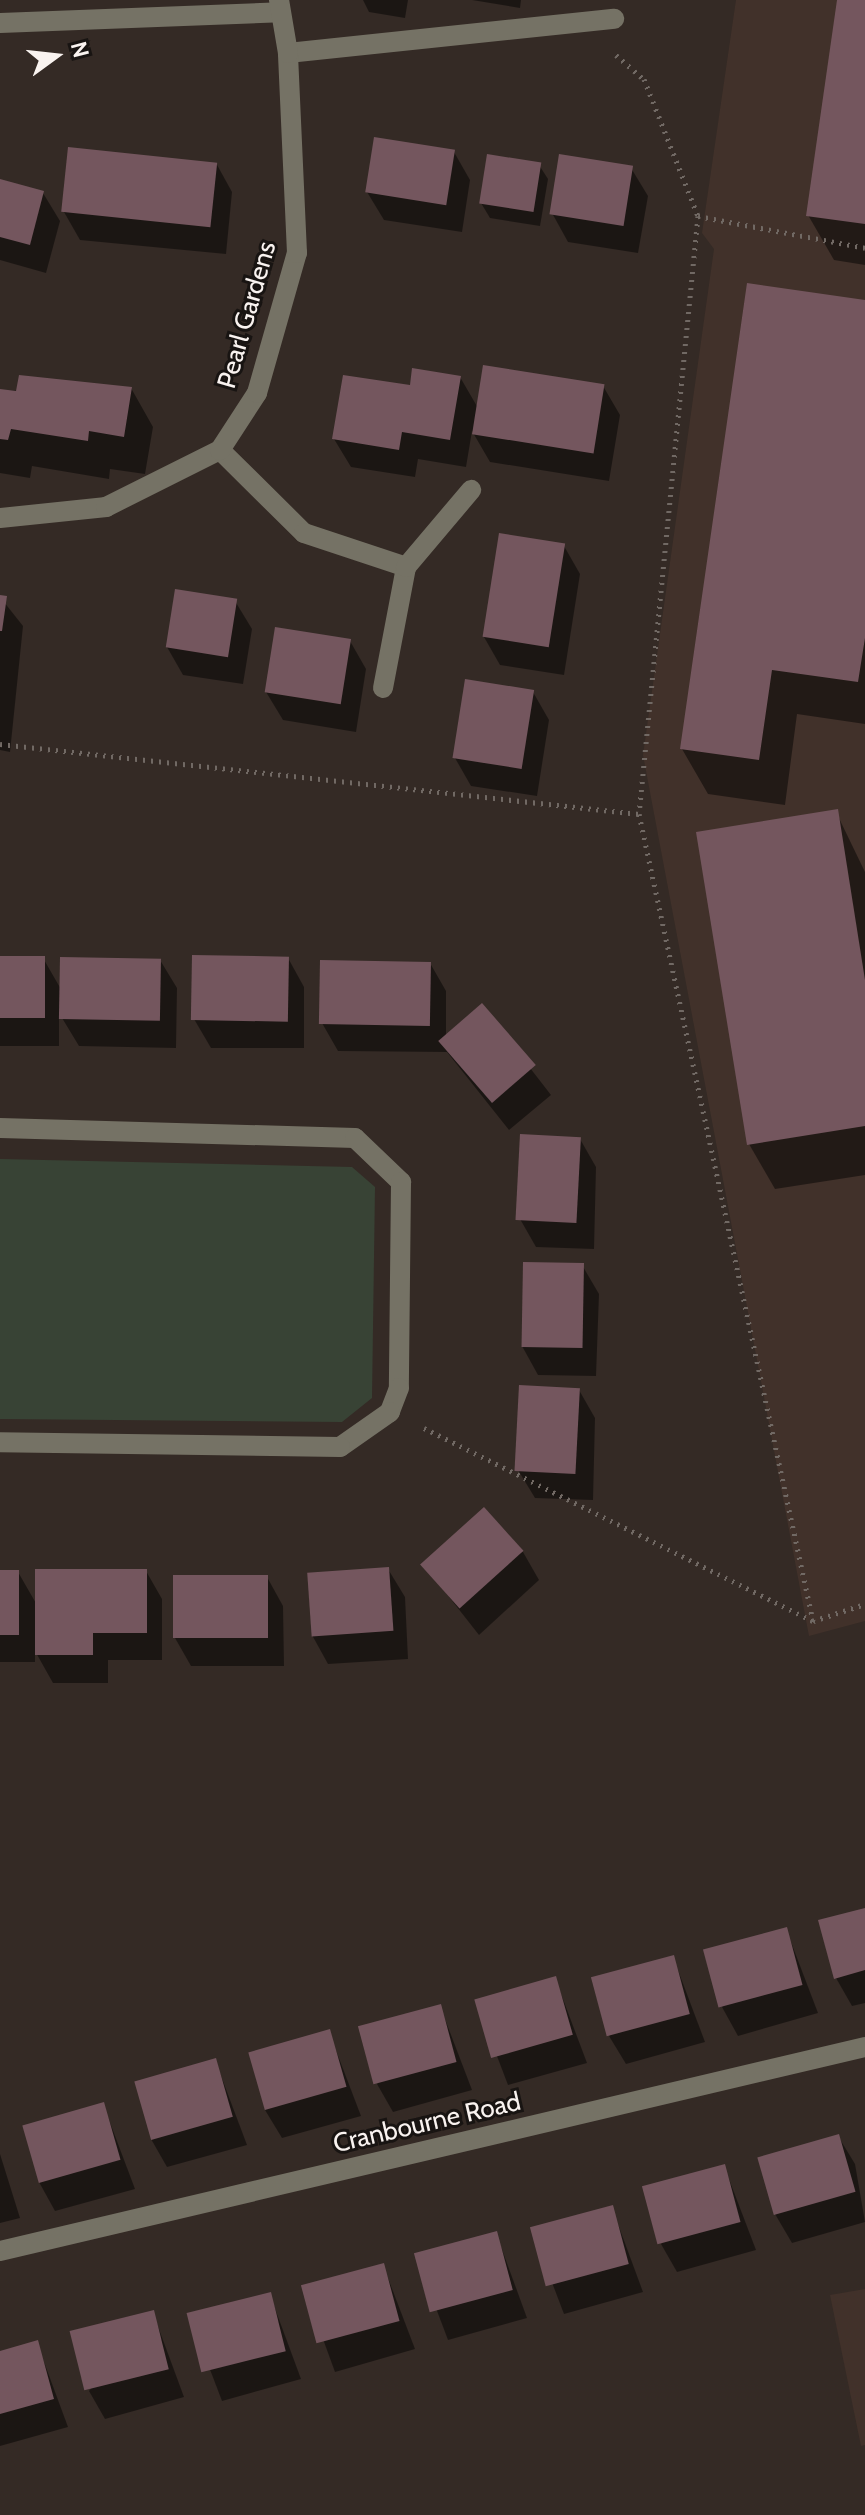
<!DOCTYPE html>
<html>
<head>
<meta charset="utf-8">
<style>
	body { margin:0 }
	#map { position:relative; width:865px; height:2515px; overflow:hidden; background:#342a25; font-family:Cabin,sans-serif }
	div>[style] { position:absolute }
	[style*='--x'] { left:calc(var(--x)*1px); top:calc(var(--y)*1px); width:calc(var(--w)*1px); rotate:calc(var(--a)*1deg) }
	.built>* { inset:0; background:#41312a }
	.green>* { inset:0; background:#384335 }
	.shadow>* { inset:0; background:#0007 }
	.building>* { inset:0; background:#74565e; transform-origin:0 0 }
	.path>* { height:5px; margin-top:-2.5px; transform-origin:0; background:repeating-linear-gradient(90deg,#716964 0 2px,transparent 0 8px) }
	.minor>* { height:20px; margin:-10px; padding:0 10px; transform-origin:10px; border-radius:10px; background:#757265 }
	span { translate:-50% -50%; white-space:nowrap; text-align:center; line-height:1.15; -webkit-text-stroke:6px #181412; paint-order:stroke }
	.street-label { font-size:26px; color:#f9f3f0 }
	.north { position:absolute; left:16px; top:16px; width:80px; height:80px; -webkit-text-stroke:6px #181412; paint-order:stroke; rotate:75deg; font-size:22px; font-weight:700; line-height:32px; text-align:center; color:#f9f3f0 }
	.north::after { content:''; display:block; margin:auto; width:28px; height:36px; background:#f9f3f0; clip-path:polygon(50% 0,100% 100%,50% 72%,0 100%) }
</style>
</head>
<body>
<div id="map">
	<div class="built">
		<i style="clip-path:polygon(736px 0,865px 0,865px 1621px,809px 1636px,643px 755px,714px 249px,702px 233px)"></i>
		<i style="clip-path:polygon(865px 2289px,865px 2445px,861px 2446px,830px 2295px)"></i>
	</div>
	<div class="green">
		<i style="clip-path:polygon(0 1159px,352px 1167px,375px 1187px,372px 1398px,342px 1422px,0 1419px)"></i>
	</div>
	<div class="shadow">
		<i style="clip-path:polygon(363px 0,408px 0,405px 18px,369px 12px)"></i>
		<i style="clip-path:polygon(472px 0,521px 0,520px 8px)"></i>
		<i style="clip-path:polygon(839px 0,865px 0,865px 265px,834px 260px,808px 215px)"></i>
		<i style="clip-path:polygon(454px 152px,470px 180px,462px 232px,384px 220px,367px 192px)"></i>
		<i style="clip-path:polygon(216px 163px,232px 192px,226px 254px,80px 240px,64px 212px)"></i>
		<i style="clip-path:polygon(539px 165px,548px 179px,540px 226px,490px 218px,481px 203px)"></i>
		<i style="clip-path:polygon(631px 168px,648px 196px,638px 253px,568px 242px,552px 213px)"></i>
		<i style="clip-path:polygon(0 181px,43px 193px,60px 221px,46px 273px,0 260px)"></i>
		<i style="clip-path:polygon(865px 303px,865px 724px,797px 714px,785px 805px,708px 794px,682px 749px)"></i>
		<i style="clip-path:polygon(460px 377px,478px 408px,603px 386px,620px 415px,609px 481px,490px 462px,472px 431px,466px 467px,418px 459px,415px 477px,351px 467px,334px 439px,411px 387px)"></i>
		<i style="clip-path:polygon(131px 388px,153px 427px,145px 474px,110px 469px,109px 479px,32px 466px,30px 478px,0 473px,0 391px)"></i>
		<i style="clip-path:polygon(564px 546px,580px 574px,564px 675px,500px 665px,484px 637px)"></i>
		<i style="clip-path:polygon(0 597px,23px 626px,10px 752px,0 750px)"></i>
		<i style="clip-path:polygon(235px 601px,252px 629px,243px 684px,183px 675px,167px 647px)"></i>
		<i style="clip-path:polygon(350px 641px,366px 669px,356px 732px,283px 720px,266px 692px)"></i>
		<i style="clip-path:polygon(533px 692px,549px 720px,537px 796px,471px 786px,455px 758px)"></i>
		<i style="clip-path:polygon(836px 812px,865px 872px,865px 1175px,775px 1189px,749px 1144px)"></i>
		<i style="clip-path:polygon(0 958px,43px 958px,62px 991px,160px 960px,177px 988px,176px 1048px,79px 1046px,59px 1013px,59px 1046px,0 1046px)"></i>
		<i style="clip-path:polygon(288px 958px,304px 987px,304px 1048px,211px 1048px,194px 1019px)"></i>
		<i style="clip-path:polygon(430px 963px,446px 991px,446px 1037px,482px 1006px,551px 1095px,509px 1130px,447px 1052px,338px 1051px,322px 1023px)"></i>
		<i style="clip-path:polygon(580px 1139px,596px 1167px,594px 1249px,536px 1247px,520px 1219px)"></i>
		<i style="clip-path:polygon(582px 1265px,599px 1294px,596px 1376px,538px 1375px,522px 1346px)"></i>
		<i style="clip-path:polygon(579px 1390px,595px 1418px,593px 1500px,535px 1498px,518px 1470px)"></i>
		<i style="clip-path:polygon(523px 1552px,539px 1580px,479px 1635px,424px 1565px)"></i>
		<i style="clip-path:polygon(388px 1569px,405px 1597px,408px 1659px,328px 1664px,312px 1635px)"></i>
		<i style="clip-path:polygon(146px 1571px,162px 1599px,162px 1660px,108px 1660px,108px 1683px,53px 1683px,35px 1651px,35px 1662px,0 1662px,0 1572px,18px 1572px,37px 1605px)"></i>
		<i style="clip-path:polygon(267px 1577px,283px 1606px,284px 1666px,191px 1666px,175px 1638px)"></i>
		<i style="clip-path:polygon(865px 1910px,865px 2003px,852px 2006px,836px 1978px)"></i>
		<i style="clip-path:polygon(786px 1929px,818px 2013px,738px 2036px,722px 2007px)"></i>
		<i style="clip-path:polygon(673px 1957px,705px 2042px,626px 2064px,609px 2036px)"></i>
		<i style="clip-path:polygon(555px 1978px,587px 2063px,508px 2085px,476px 2001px)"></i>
		<i style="clip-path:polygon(440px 2006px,472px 2090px,393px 2112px,377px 2084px)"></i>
		<i style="clip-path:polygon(329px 2032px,361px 2116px,282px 2138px,265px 2110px)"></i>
		<i style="clip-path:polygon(215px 2060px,247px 2145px,167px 2167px,151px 2139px)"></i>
		<i style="clip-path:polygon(103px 2104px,135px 2189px,55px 2211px,39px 2182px)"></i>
		<i style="clip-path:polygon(838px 2136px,855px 2164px,865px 2222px,792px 2243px,775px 2214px)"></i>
		<i style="clip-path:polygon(0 2154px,20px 2218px,0 2223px)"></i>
		<i style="clip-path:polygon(724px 2166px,756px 2250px,677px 2272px,661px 2244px)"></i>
		<i style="clip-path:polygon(612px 2208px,643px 2292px,564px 2314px,532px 2230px)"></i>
		<i style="clip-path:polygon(496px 2233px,527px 2318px,448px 2340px,416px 2255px)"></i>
		<i style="clip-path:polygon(383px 2265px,415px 2349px,335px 2372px,304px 2287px)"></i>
		<i style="clip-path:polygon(270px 2295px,301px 2379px,222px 2401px,190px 2317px)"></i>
		<i style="clip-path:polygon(153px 2313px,184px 2397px,105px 2419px,89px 2391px)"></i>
		<i style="clip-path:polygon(37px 2343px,68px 2427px,0 2446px,0 2353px)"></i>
	</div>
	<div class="building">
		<i style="clip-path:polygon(837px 0,865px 0,865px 224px,806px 216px)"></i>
		<i style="left:374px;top:137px;width:82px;height:56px;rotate:9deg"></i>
		<i style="left:68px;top:147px;width:150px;height:65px;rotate:6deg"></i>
		<i style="left:487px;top:154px;width:55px;height:50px;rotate:9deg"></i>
		<i style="left:559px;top:154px;width:75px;height:61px;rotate:9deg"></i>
		<i style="clip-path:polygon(0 179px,44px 191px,30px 245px,0 237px)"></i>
		<i style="clip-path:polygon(747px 283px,865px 300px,865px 638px,858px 682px,772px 670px,759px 760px,680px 749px)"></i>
		<i style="left:483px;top:365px;width:123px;height:70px;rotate:9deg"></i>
		<i style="clip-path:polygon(412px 368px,461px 376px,450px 440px,402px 432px,399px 450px,332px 439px,343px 375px,410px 385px)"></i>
		<i style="clip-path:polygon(19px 375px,132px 387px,124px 437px,89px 431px,88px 441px,11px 429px,8px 440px,0 439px,0 389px,16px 391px)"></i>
		<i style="left:499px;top:533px;width:67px;height:105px;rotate:9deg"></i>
		<i style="left:175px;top:589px;width:63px;height:59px;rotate:9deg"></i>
		<i style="clip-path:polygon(0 595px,7px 596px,2px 631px,0 631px)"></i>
		<i style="left:275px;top:627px;width:77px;height:66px;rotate:9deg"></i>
		<i style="left:465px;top:679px;width:70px;height:80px;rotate:9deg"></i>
		<i style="clip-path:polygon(838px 809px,865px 980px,865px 1126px,747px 1145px,696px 832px)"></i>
		<i style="left:192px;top:955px;width:97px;height:65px;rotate:1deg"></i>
		<i style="left:0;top:956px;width:45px;height:62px"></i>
		<i style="left:60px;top:957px;width:101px;height:62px;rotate:1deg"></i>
		<i style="left:320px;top:960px;width:111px;height:64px;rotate:1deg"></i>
		<i style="left:482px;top:1003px;width:82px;height:58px;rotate:49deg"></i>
		<i style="left:520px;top:1134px;width:61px;height:86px;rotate:3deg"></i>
		<i style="left:523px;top:1262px;width:61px;height:85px;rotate:1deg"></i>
		<i style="left:519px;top:1385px;width:61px;height:86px;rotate:3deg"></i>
		<i style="left:484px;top:1507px;width:59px;height:86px;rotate:48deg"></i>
		<i style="left:389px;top:1567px;width:64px;height:82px;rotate:86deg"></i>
		<i style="clip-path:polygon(35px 1569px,147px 1569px,147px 1633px,93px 1633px,93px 1655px,35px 1655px)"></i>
		<i style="left:0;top:1570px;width:19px;height:65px"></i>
		<i style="left:173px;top:1575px;width:95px;height:63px"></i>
		<i style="clip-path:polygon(865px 1908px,865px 1970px,834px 1979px,818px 1920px)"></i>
		<i style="left:787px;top:1927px;width:60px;height:87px;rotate:75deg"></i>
		<i style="left:674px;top:1955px;width:61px;height:86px;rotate:75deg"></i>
		<i style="left:556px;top:1976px;width:61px;height:85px;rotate:74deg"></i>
		<i style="left:441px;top:2004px;width:60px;height:86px;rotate:75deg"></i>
		<i style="left:330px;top:2029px;width:60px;height:85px;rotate:74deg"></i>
		<i style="left:216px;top:2058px;width:61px;height:85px;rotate:74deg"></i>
		<i style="left:104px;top:2102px;width:60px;height:85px;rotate:74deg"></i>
		<i style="left:839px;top:2134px;width:60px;height:85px;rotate:74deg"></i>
		<i style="left:725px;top:2164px;width:60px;height:86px;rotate:75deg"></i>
		<i style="left:613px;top:2205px;width:61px;height:86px;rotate:75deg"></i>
		<i style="left:497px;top:2231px;width:61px;height:86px;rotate:75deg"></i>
		<i style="left:384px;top:2263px;width:60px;height:86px;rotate:75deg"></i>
		<i style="left:271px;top:2292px;width:61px;height:87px;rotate:76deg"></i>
		<i style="left:154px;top:2310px;width:61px;height:87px;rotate:76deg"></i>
		<i style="clip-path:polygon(38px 2340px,54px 2399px,0 2414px,0 2351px)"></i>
	</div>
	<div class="path">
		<i style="--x:616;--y:55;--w:37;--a:41"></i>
		<i style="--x:644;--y:79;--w:147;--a:68.5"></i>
		<i style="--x:698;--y:216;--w:601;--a:95.63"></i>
		<i style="--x:698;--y:216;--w:170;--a:10.8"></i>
		<i style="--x:0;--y:744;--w:643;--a:6.25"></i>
		<i style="--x:639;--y:814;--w:826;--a:77.83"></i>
		<i style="--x:424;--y:1428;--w:434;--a:26.4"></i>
		<i style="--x:813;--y:1621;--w:55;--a:-18.1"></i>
	</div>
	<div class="minor">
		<i style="--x:0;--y:23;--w:280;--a:-2.2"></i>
		<i style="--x:288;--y:53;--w:328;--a:-6"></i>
		<i style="--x:220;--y:450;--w:118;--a:44.7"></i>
		<i style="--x:304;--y:533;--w:108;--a:18.4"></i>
		<i style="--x:0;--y:518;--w:107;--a:-5.9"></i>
		<i style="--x:106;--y:507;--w:127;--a:-26.6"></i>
		<i style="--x:220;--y:450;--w:68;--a:-57"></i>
		<i style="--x:257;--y:393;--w:146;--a:-74.1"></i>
		<i style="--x:297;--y:253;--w:200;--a:-92.6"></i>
		<i style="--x:288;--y:53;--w:54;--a:-99.6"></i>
		<i style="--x:383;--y:688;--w:123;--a:-79.2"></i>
		<i style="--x:406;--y:567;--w:101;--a:-49.8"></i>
		<i style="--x:0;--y:1128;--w:355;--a:1.6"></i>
		<i style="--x:355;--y:1138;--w:64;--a:43.7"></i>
		<i style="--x:401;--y:1182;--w:206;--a:90.6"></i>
		<i style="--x:399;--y:1388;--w:26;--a:111"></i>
		<i style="--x:390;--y:1412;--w:61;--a:145"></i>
		<i style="--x:340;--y:1447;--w:340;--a:-179.2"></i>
		<i style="--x:0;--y:2251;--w:889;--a:-13.27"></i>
	</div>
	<div class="street-label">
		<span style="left:247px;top:315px;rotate:-74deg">Pearl Gardens</span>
		<span style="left:427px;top:2123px;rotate:-13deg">Cranbourne Road</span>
	</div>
	<div class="north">N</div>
</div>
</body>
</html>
